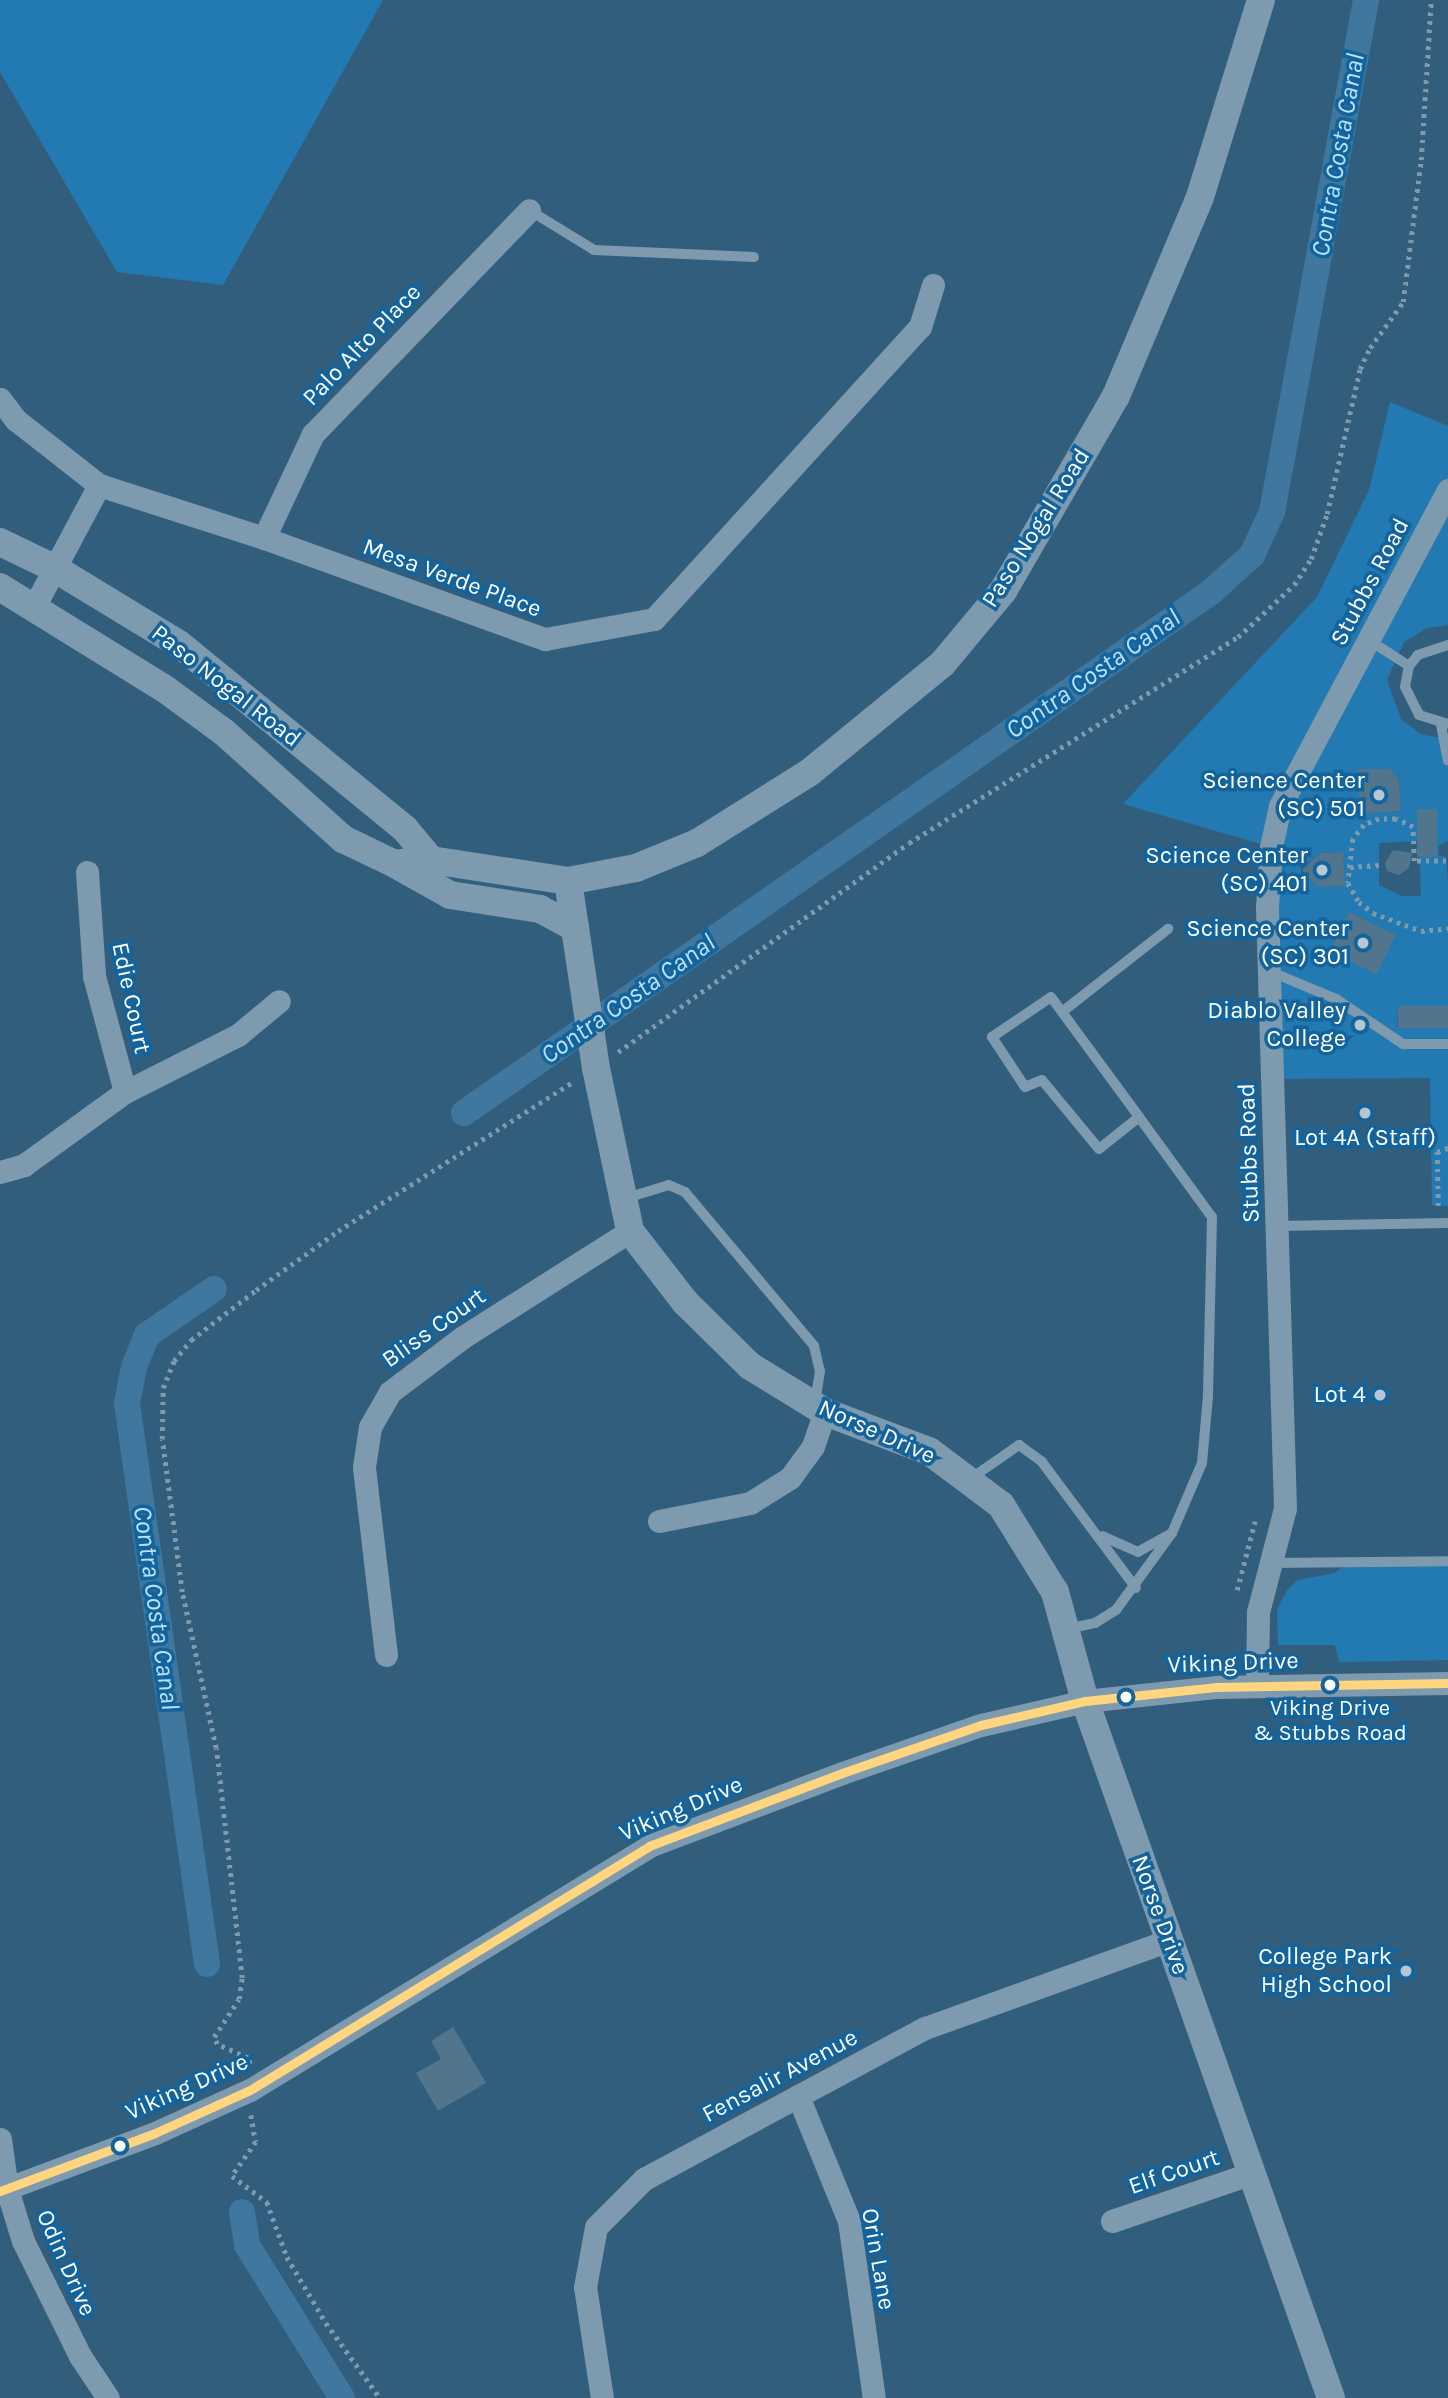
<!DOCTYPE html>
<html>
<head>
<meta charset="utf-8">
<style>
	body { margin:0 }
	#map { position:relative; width:1448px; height:2398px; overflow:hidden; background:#325e7e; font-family:Karla,sans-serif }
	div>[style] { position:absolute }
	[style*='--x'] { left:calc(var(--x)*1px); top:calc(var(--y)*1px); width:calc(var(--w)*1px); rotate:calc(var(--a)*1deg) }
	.green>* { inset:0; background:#237ab2 }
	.canal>* { height:26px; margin:-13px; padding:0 13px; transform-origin:13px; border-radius:13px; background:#40779f }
	.building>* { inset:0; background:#51758d; transform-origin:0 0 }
	.path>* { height:4.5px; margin-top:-2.25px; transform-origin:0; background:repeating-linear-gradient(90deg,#7d9aaf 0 3.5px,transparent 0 8.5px) }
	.service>* { height:10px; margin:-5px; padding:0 5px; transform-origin:5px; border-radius:5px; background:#7d9aaf }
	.minor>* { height:23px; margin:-11.5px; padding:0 11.5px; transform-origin:11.5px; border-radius:11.5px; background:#7d9aaf }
	.tertiary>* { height:28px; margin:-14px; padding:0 14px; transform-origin:14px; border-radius:14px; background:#7d9aaf }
	.bus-1>* { height:9px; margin:-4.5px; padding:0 4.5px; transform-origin:4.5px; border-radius:4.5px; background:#ffd580 }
	.dots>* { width:19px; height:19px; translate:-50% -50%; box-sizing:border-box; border:4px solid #13649d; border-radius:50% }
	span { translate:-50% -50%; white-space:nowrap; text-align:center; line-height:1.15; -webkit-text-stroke:7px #13649d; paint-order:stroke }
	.bus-label { font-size:22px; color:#fff }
	.street-label { font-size:24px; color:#fff }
	.poi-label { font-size:24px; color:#fff }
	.right { translate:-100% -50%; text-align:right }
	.water-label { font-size:26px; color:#b9e1fa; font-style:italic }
</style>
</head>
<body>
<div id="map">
	<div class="green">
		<i style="clip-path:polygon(0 0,383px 0,223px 285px,117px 272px,0 72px)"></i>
		<i style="clip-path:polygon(evenodd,1390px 402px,1448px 426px,1448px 625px,1427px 628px,1404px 642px,1387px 680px,1401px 719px,1421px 734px,1445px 739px,1448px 760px,1448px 841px,1438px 846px,1439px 856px,1446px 857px,1448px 882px,1448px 1006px,1398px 1006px,1397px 1027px,1448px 1028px,1448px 1206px,1432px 1205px,1430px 1078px,1273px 1079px,1271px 847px,1123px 804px,1317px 597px,1369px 490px,1390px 402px,1357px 769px,1390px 769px,1399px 780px,1401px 811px,1359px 814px,1357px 769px,1390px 402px,1417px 809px,1437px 809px,1437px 835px,1417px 835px,1417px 809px,1390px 402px,1419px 841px,1421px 896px,1402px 896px,1379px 885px,1379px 843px,1419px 841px,1390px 402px,1343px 852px,1344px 886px,1317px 887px,1308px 877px,1301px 877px,1301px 863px,1310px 862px,1320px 853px,1343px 852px,1390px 402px,1349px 912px,1395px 935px,1377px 973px,1330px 951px,1349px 912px)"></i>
		<i style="clip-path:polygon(1448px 1561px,1448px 1660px,1339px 1662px,1335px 1645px,1278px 1645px,1277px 1610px,1287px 1590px,1298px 1580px,1335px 1573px,1346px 1564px)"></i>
	</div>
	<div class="canal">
		<i style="--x:464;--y:1113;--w:911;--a:-34.89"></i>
		<i style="--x:1211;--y:592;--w:55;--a:-42.1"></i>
		<i style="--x:1252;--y:555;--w:47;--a:-65.1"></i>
		<i style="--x:1272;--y:512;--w:521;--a:-79.6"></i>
		<i style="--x:207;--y:1964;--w:567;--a:-98.12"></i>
		<i style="--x:127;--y:1403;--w:37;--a:-79"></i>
		<i style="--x:134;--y:1367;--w:35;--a:-68"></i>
		<i style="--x:147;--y:1335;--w:81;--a:-34.5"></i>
		<i style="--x:242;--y:2212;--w:33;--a:81"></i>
		<i style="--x:247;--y:2245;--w:180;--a:58.2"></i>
	</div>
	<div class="building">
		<i style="clip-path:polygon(1357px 769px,1390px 769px,1399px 780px,1401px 811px,1359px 814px)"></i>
		<i style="left:1417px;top:809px;width:20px;height:48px"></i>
		<i style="clip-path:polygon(1393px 850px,1412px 853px,1409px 868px,1399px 875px,1387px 871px,1385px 863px)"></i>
		<i style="clip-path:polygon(1343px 852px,1345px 886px,1317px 887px,1302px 870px,1320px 853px)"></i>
		<i style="left:1349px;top:912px;width:52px;height:44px;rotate:26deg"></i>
		<i style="left:1398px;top:1006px;width:50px;height:22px"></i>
		<i style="clip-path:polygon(453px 2027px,486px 2083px,438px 2111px,416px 2073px,441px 2059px,431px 2041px)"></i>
	</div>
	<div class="path">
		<i style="--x:1446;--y:861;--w:32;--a:180"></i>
		<i style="--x:1414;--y:861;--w:34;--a:-92"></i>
		<i style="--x:1413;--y:827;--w:19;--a:-155"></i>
		<i style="--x:1396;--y:819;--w:17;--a:180"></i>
		<i style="--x:1379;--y:819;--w:16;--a:158"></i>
		<i style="--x:1364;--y:825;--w:18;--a:128"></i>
		<i style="--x:1353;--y:839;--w:44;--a:96.5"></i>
		<i style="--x:1348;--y:883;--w:22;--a:60"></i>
		<i style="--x:1359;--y:902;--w:18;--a:38"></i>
		<i style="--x:1373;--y:913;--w:51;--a:20.6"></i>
		<i style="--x:1421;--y:931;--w:27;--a:-6"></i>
		<i style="--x:1350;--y:867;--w:29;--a:-4"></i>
		<i style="--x:618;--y:1052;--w:358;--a:-35.7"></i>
		<i style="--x:909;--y:843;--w:388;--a:-32.1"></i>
		<i style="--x:1238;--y:637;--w:76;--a:-42.9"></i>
		<i style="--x:1294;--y:585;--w:31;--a:-57"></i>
		<i style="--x:1311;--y:559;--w:48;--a:-70.4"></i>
		<i style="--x:1327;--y:514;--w:149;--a:-77.2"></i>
		<i style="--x:1360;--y:369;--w:23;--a:-65"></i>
		<i style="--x:1370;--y:348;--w:57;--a:-54.3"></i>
		<i style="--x:1403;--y:302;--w:143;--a:-82.8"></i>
		<i style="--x:1421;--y:160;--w:160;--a:-86.4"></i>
		<i style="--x:1438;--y:1206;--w:54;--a:-91.1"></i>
		<i style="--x:1437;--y:1152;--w:12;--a:-20"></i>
		<i style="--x:1237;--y:1590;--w:71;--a:-75.4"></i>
		<i style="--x:250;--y:2064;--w:6;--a:-108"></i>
		<i style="--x:248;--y:2058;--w:34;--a:-156"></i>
		<i style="--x:217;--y:2044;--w:8;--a:-113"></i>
		<i style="--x:214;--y:2037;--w:45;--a:-56.7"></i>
		<i style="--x:239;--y:1999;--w:21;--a:-82"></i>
		<i style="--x:242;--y:1978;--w:231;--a:-96.4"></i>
		<i style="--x:216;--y:1748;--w:160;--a:-102.3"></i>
		<i style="--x:182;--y:1592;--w:154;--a:-97.4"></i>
		<i style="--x:162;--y:1439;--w:51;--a:-88.9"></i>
		<i style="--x:163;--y:1388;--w:29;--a:-68"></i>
		<i style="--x:174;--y:1361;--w:27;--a:-51"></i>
		<i style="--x:191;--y:1340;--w:82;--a:-37.6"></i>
		<i style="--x:256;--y:1290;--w:101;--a:-35.7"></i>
		<i style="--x:338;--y:1231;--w:278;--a:-32.4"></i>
		<i style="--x:251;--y:2115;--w:27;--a:80"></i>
		<i style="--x:256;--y:2142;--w:42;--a:125.2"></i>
		<i style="--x:232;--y:2176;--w:44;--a:36.6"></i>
		<i style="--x:267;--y:2202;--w:59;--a:70"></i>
		<i style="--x:287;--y:2257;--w:77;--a:59.4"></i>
		<i style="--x:326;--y:2323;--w:92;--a:54.2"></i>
	</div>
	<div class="service">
		<i style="--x:529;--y:210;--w:76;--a:31.6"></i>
		<i style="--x:594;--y:250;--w:160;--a:2.5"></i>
		<i style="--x:1369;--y:640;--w:48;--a:33"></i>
		<i style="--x:1448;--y:645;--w:32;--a:162"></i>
		<i style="--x:1418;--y:655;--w:14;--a:129"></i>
		<i style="--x:1409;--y:666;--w:21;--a:101"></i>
		<i style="--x:1405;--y:687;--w:31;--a:63"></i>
		<i style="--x:1419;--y:715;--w:30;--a:17"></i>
		<i style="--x:1441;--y:725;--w:36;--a:79"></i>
		<i style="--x:1269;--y:971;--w:73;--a:22.7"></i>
		<i style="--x:1336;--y:999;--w:81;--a:33.9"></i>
		<i style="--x:1403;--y:1044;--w:45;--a:0"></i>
		<i style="--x:1062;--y:1012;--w:135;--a:-38.1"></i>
		<i style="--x:1139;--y:1117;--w:51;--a:141.3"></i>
		<i style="--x:1099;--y:1149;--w:89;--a:-129.6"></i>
		<i style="--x:1042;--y:1080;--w:18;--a:158"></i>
		<i style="--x:1025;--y:1087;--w:60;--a:-123.4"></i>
		<i style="--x:992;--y:1037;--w:71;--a:-34.1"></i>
		<i style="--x:1051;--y:997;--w:149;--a:53.7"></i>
		<i style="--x:1139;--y:1117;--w:124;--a:53.9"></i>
		<i style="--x:1212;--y:1217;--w:179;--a:91.3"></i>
		<i style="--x:1208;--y:1396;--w:67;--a:95.1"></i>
		<i style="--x:1202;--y:1463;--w:76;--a:113.2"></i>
		<i style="--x:623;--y:1199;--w:48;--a:-16.9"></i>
		<i style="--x:669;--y:1185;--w:17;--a:24"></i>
		<i style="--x:685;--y:1192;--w:201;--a:50"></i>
		<i style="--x:814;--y:1346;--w:26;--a:77"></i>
		<i style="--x:820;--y:1371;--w:31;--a:99"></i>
		<i style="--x:1278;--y:1226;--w:170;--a:-1"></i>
		<i style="--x:970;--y:1479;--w:60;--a:-34.8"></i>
		<i style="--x:1019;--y:1445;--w:29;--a:36"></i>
		<i style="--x:1042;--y:1462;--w:157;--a:53.3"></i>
		<i style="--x:1271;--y:1563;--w:177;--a:-0.6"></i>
		<i style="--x:1067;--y:1629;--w:29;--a:-12"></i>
		<i style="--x:1095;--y:1623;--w:25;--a:-32"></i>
		<i style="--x:1116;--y:1610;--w:95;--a:-54"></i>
		<i style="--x:1172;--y:1533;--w:39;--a:151"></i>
		<i style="--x:1138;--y:1552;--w:39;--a:-156"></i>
	</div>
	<div class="minor">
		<i style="--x:0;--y:399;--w:26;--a:53"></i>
		<i style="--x:16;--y:420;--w:105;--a:38.1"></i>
		<i style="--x:99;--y:485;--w:173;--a:17.8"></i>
		<i style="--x:264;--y:538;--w:299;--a:19.8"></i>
		<i style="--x:545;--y:639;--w:111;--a:-10.4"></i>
		<i style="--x:654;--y:619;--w:395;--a:-47.7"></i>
		<i style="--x:920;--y:327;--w:44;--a:-72.8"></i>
		<i style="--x:264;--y:538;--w:115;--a:-64.8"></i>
		<i style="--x:313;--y:434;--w:311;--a:-46"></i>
		<i style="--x:35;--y:605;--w:136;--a:-61.9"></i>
		<i style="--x:87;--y:872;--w:104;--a:86.1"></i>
		<i style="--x:94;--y:976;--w:120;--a:75"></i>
		<i style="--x:0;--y:1172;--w:25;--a:-16"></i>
		<i style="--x:24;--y:1165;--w:125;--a:-35.9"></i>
		<i style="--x:125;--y:1092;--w:127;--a:-26.8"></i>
		<i style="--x:238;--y:1035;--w:53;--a:-39.7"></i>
		<i style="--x:659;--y:1521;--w:93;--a:-11.2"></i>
		<i style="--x:750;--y:1503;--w:47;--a:-32"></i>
		<i style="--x:790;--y:1478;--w:39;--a:-54"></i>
		<i style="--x:813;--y:1446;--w:36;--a:-71"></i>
		<i style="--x:386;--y:1655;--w:189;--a:-96.7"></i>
		<i style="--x:364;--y:1467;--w:40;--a:-81.5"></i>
		<i style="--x:370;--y:1427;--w:40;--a:-60.3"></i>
		<i style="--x:390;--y:1392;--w:91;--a:-37"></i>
		<i style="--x:463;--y:1337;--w:198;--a:-32.4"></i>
		<i style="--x:1257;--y:1686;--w:74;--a:-89.2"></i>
		<i style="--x:1258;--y:1612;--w:107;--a:-75.4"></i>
		<i style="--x:1285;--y:1508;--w:601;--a:-91.72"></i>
		<i style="--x:1267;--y:907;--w:60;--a:-86.2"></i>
		<i style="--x:1271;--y:847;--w:42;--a:-77.6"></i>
		<i style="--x:1280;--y:806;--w:358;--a:-62"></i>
		<i style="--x:798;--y:2096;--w:135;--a:67.8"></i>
		<i style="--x:849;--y:2221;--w:179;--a:82"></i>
		<i style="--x:0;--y:2139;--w:50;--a:82"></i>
		<i style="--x:7;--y:2189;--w:54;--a:72.9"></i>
		<i style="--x:23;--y:2241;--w:128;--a:63.6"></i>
		<i style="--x:80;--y:2356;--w:50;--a:56.3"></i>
		<i style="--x:0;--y:2191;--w:165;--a:-20.5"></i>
		<i style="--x:155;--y:2133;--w:104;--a:-24.4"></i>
		<i style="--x:250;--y:2090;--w:468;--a:-31.4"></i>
		<i style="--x:649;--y:1846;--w:206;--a:-20.7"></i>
		<i style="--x:842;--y:1773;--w:147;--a:-19.1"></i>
		<i style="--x:981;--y:1725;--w:107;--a:-13"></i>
		<i style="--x:1085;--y:1701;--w:133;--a:-6.1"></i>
		<i style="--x:1217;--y:1687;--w:231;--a:-1"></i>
		<i style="--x:1112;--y:2221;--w:148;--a:-18.9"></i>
		<i style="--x:602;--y:2398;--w:112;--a:-98.7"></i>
		<i style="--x:585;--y:2287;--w:61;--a:-79.6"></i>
		<i style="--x:596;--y:2227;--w:68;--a:-45"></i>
		<i style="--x:644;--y:2179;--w:319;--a:-28.3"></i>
		<i style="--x:925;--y:2028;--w:259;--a:-19.8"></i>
	</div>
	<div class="tertiary">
		<i style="--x:0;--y:542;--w:60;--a:25.7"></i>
		<i style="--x:54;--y:568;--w:146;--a:31.3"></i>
		<i style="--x:179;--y:644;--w:292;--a:39.3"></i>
		<i style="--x:405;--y:829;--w:40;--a:50"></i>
		<i style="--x:431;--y:860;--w:36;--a:174"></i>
		<i style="--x:395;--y:864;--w:58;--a:-154.3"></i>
		<i style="--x:343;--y:839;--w:159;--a:-138.1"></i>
		<i style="--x:225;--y:733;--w:74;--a:-143.7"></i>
		<i style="--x:165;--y:689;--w:194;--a:-148.3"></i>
		<i style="--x:431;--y:860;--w:139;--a:8.7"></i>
		<i style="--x:568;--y:881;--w:69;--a:-10.8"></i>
		<i style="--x:636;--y:868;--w:66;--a:-22.3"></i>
		<i style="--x:697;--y:843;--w:133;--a:-32.1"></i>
		<i style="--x:810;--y:772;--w:172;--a:-39.3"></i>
		<i style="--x:943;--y:663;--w:94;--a:-50.2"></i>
		<i style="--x:1003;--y:591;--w:225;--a:-59.9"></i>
		<i style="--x:1116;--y:396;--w:216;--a:-67.1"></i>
		<i style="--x:1200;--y:197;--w:206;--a:-72.8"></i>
		<i style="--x:395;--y:864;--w:63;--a:29.4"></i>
		<i style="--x:450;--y:895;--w:91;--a:8.8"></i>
		<i style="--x:540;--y:909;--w:40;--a:28"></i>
		<i style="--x:568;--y:881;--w:189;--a:81.5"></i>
		<i style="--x:596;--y:1068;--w:167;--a:78.2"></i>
		<i style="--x:630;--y:1231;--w:90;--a:52.2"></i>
		<i style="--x:685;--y:1302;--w:91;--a:44.6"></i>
		<i style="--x:750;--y:1366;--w:88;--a:31.5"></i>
		<i style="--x:825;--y:1412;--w:111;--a:20.6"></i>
		<i style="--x:929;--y:1451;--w:90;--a:36.9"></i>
		<i style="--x:1001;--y:1505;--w:102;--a:58.2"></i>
		<i style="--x:1055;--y:1592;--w:113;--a:74.6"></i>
		<i style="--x:1085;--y:1701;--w:739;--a:70.56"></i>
	</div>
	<div class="bus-1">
		<i style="--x:0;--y:2191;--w:165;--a:-20.5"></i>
		<i style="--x:155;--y:2133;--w:104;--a:-24.4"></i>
		<i style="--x:250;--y:2090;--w:468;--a:-31.4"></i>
		<i style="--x:649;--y:1846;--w:206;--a:-20.7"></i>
		<i style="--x:842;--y:1773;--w:147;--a:-19.1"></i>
		<i style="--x:981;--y:1725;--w:107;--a:-13"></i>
		<i style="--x:1085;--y:1701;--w:133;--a:-6.1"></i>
		<i style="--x:1217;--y:1687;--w:231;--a:-1"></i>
	</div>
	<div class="dots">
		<i style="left:1379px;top:795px;background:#b7c7d2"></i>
		<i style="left:1322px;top:870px;background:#b7c7d2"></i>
		<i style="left:1363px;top:943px;background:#b7c7d2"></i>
		<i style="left:1360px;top:1025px;background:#b7c7d2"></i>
		<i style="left:1365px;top:1113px;background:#b7c7d2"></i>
		<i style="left:1380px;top:1395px;background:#b7c7d2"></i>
		<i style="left:1330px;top:1685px;background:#fff"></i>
		<i style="left:1126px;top:1697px;background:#fff"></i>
		<i style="left:1406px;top:1971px;background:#b7c7d2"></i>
		<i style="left:120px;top:2146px;background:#fff"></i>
	</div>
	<div class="bus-label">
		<span style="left:1330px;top:1721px">Viking Drive<br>&amp; Stubbs Road</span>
	</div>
	<div class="street-label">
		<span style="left:362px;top:345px;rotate:-46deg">Palo Alto Place</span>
		<span style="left:1036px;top:528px;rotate:-58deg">Paso Nogal Road</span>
		<span style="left:452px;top:578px;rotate:20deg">Mesa Verde Place</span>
		<span style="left:1370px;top:582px;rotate:-62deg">Stubbs Road</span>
		<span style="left:226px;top:686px;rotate:38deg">Paso Nogal Road</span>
		<span style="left:131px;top:998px;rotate:78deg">Edie Court</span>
		<span style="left:1249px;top:1153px;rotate:-92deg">Stubbs Road</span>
		<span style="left:434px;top:1328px;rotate:-35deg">Bliss Court</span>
		<span style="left:877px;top:1432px;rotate:24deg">Norse Drive</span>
		<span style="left:1233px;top:1663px;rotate:-2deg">Viking Drive</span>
		<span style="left:681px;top:1809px;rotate:-23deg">Viking Drive</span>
		<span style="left:1160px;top:1915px;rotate:70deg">Norse Drive</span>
		<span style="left:780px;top:2076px;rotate:-28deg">Fensalir Avenue</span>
		<span style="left:187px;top:2087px;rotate:-24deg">Viking Drive</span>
		<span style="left:1174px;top:2172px;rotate:-19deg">Elf Court</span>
		<span style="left:878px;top:2259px;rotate:80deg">Orin Lane</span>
		<span style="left:66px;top:2263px;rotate:66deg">Odin Drive</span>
	</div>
	<div class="poi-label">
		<span class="right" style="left:1365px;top:795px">Science Center<br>(SC) 501</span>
		<span class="right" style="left:1308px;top:870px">Science Center<br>(SC) 401</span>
		<span class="right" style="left:1349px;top:943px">Science Center<br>(SC) 301</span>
		<span class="right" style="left:1346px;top:1025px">Diablo Valley<br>College</span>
		<span style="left:1365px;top:1138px">Lot 4A (Staff)</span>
		<span class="right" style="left:1366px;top:1395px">Lot 4</span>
		<span class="right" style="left:1392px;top:1971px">College Park<br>High School</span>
	</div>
	<div class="water-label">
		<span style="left:1338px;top:155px;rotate:-80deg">Contra Costa Canal</span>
		<span style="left:1093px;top:674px;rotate:-35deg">Contra Costa Canal</span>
		<span style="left:628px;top:999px;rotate:-35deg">Contra Costa Canal</span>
		<span style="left:156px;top:1608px;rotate:82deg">Contra Costa Canal</span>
	</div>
</div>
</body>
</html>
